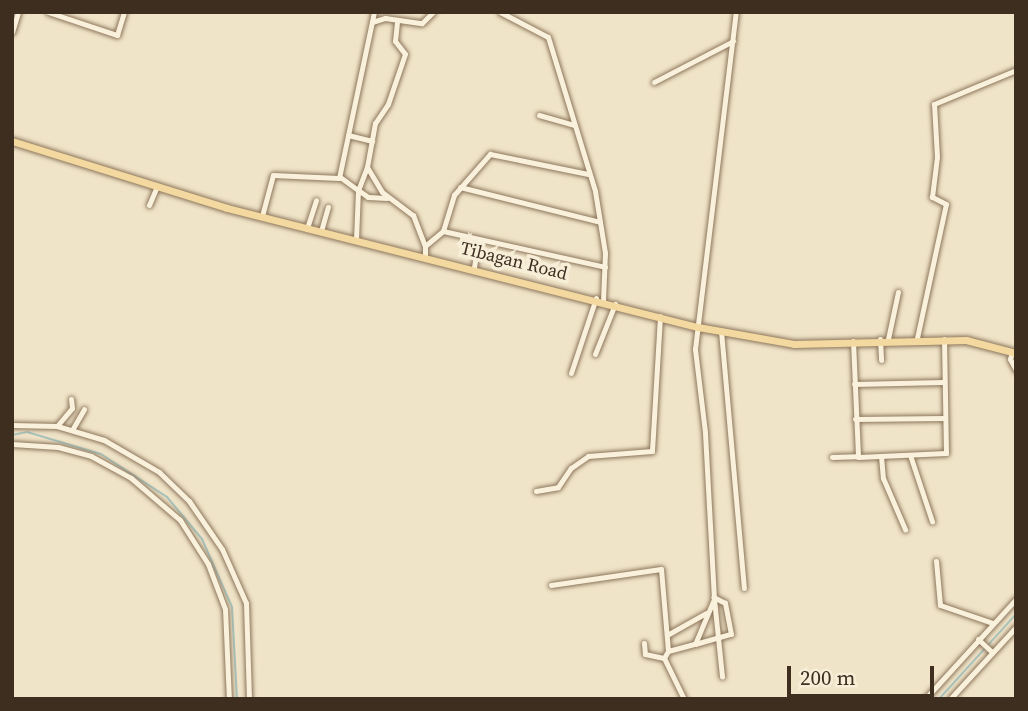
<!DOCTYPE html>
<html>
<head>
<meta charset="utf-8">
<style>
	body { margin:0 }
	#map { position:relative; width:1028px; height:711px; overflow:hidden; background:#f0e4c8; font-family:"Source Serif 4",serif }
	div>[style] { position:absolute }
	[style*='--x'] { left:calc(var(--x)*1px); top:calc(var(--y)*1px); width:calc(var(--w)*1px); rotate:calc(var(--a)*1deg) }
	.stream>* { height:2px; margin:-1px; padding:0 1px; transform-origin:1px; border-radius:1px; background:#a9c4bc }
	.roads { filter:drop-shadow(0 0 2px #8d765c) drop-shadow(0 0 2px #8d765c) }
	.minor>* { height:5px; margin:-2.5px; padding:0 2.5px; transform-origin:2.5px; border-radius:2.5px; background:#faf1dc }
	.major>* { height:7px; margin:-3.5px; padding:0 3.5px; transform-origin:3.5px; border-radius:3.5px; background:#f3d9a0 }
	span { translate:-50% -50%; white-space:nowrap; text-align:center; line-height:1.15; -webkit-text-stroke:7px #f7eed8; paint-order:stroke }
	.street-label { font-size:18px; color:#3d2e20 }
	.frame { position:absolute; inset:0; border:14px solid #3d2e20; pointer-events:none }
	.scale { position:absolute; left:787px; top:666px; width:147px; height:32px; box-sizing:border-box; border:4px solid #3d2e20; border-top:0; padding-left:9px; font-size:21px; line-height:24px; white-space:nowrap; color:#3d2e20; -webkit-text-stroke:5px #f7eed8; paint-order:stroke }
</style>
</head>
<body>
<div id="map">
	<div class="stream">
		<i style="--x:12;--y:435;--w:15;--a:-11"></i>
		<i style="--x:27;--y:432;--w:77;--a:16.6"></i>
		<i style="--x:101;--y:454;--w:79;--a:33.1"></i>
		<i style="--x:167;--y:497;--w:55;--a:50.2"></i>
		<i style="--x:202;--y:539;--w:74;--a:66.2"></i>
		<i style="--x:232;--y:607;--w:92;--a:86.9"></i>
		<i style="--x:939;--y:699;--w:115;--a:-47.8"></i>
	</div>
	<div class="roads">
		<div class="minor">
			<i style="--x:48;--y:12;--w:73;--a:18.4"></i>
			<i style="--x:117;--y:35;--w:24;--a:-73"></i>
			<i style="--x:500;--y:12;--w:54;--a:27.5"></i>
			<i style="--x:548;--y:37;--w:161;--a:73"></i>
			<i style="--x:595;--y:191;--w:63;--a:80.8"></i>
			<i style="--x:605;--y:253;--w:47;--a:92.4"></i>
			<i style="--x:372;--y:22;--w:14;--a:-17"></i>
			<i style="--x:385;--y:18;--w:37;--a:8"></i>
			<i style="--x:422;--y:23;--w:16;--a:-45"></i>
			<i style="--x:397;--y:22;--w:19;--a:96"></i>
			<i style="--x:395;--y:41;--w:16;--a:52"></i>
			<i style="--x:405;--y:54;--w:53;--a:108.8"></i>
			<i style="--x:388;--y:104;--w:23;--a:124"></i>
			<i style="--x:375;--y:123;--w:45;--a:100.3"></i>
			<i style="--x:367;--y:167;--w:29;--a:59"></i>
			<i style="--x:382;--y:192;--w:39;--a:37"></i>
			<i style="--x:413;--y:215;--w:33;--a:69"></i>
			<i style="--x:425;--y:246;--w:10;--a:90"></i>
			<i style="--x:12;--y:32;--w:21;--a:-73"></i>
			<i style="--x:654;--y:82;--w:89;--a:-27.4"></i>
			<i style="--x:539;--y:115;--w:36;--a:16"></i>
			<i style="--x:348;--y:135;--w:25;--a:14"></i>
			<i style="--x:367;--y:167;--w:25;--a:111"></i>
			<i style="--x:358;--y:190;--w:12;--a:35"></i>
			<i style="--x:368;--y:197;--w:19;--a:3"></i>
			<i style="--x:340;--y:177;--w:22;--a:36"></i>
			<i style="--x:358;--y:190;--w:50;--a:92.3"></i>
			<i style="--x:460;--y:187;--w:144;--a:14"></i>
			<i style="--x:149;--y:205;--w:21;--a:-67"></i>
			<i style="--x:262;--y:216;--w:42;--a:-75"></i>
			<i style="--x:273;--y:175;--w:66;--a:2.6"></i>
			<i style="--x:339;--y:178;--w:170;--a:-78.1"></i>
			<i style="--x:307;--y:228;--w:29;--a:-72"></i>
			<i style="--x:321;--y:231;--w:25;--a:-74"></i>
			<i style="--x:443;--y:231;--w:166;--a:12.5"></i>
			<i style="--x:425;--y:246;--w:23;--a:-40"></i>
			<i style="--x:443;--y:231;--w:38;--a:-73"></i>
			<i style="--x:454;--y:195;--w:55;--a:-48.7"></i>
			<i style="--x:490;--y:154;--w:100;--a:11.5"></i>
			<i style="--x:474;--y:267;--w:28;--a:-80"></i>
			<i style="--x:721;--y:331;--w:258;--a:84.9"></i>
			<i style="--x:917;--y:338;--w:137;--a:-77.8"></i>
			<i style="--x:946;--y:204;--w:16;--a:-153"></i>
			<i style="--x:932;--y:197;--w:40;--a:-82.9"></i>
			<i style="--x:937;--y:157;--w:53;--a:-93.2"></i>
			<i style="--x:934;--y:104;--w:89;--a:-22.5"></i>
			<i style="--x:880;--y:339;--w:21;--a:87"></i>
			<i style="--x:888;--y:339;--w:48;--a:-78"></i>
			<i style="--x:853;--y:341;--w:116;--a:87.5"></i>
			<i style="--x:858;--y:457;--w:88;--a:-2.6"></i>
			<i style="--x:946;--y:453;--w:114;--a:-91"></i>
			<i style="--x:1012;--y:352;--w:7;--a:106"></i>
			<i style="--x:1010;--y:359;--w:13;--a:61"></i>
			<i style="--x:595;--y:354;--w:54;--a:-68.2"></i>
			<i style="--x:571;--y:373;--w:79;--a:-71.6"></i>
			<i style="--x:854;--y:384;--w:89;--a:-1.3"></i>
			<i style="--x:855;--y:419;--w:90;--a:-0.6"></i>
			<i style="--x:12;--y:425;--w:45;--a:1.3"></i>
			<i style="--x:57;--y:426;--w:49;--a:16.6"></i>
			<i style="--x:104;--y:440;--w:64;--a:30.2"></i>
			<i style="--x:159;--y:472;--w:42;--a:44"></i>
			<i style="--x:189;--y:501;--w:58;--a:55.5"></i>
			<i style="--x:222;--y:549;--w:59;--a:66"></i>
			<i style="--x:246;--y:603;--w:96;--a:88.2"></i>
			<i style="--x:57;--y:426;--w:23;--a:-50"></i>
			<i style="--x:72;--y:408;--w:9;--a:-96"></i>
			<i style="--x:72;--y:430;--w:24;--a:-60"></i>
			<i style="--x:12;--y:444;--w:46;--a:3.7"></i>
			<i style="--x:58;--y:447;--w:34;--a:15"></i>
			<i style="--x:91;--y:456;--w:46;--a:28.8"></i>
			<i style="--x:131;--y:478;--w:65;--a:40.6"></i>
			<i style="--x:180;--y:520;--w:52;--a:57.5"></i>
			<i style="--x:208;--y:564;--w:48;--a:69.3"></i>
			<i style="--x:225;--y:609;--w:90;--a:87.5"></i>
			<i style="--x:910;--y:455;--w:70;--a:71.6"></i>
			<i style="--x:881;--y:456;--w:22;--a:85"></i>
			<i style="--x:883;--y:478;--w:56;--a:66.7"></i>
			<i style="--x:832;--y:457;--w:24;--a:-2"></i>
			<i style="--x:536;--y:491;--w:22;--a:-10"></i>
			<i style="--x:558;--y:487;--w:23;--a:-56"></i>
			<i style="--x:571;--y:468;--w:21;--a:-35"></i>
			<i style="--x:588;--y:456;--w:64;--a:-4.5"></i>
			<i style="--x:652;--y:451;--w:135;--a:-86.6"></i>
			<i style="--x:936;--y:561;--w:44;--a:84.8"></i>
			<i style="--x:940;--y:605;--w:56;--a:18.8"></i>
			<i style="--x:551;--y:585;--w:111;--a:-8.3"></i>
			<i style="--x:661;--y:569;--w:82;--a:85.1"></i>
			<i style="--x:714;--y:599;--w:78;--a:84.1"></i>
			<i style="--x:667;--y:635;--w:45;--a:-29.4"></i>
			<i style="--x:978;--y:639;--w:19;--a:43"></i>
			<i style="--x:644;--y:643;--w:11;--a:85"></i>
			<i style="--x:645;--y:654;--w:19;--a:12"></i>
			<i style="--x:695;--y:644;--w:37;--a:-16"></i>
			<i style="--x:731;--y:634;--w:32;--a:-101"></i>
			<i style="--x:725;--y:603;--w:13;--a:-153"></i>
			<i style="--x:684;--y:699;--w:46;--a:-116"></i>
			<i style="--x:664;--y:658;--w:8;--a:-60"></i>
			<i style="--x:668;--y:651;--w:28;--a:-15"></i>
			<i style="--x:695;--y:644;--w:49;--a:-67.1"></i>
			<i style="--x:714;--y:599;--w:167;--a:-93.1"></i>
			<i style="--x:705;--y:432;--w:84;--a:-96.9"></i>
			<i style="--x:695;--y:349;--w:339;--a:-83.1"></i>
			<i style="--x:925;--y:699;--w:135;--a:-47.7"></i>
			<i style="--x:950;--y:699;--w:98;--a:-47.5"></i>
		</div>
		<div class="major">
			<i style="--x:12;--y:141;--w:225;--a:17.3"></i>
			<i style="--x:227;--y:208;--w:486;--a:14.2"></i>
			<i style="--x:698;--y:327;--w:97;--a:10"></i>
			<i style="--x:794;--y:344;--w:172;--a:-1.3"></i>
			<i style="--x:966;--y:340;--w:52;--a:14.6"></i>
		</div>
	</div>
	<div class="street-label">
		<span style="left:514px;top:261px;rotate:14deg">Tibagan Road</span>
	</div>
	<div class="frame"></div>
	<div class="scale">200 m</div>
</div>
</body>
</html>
